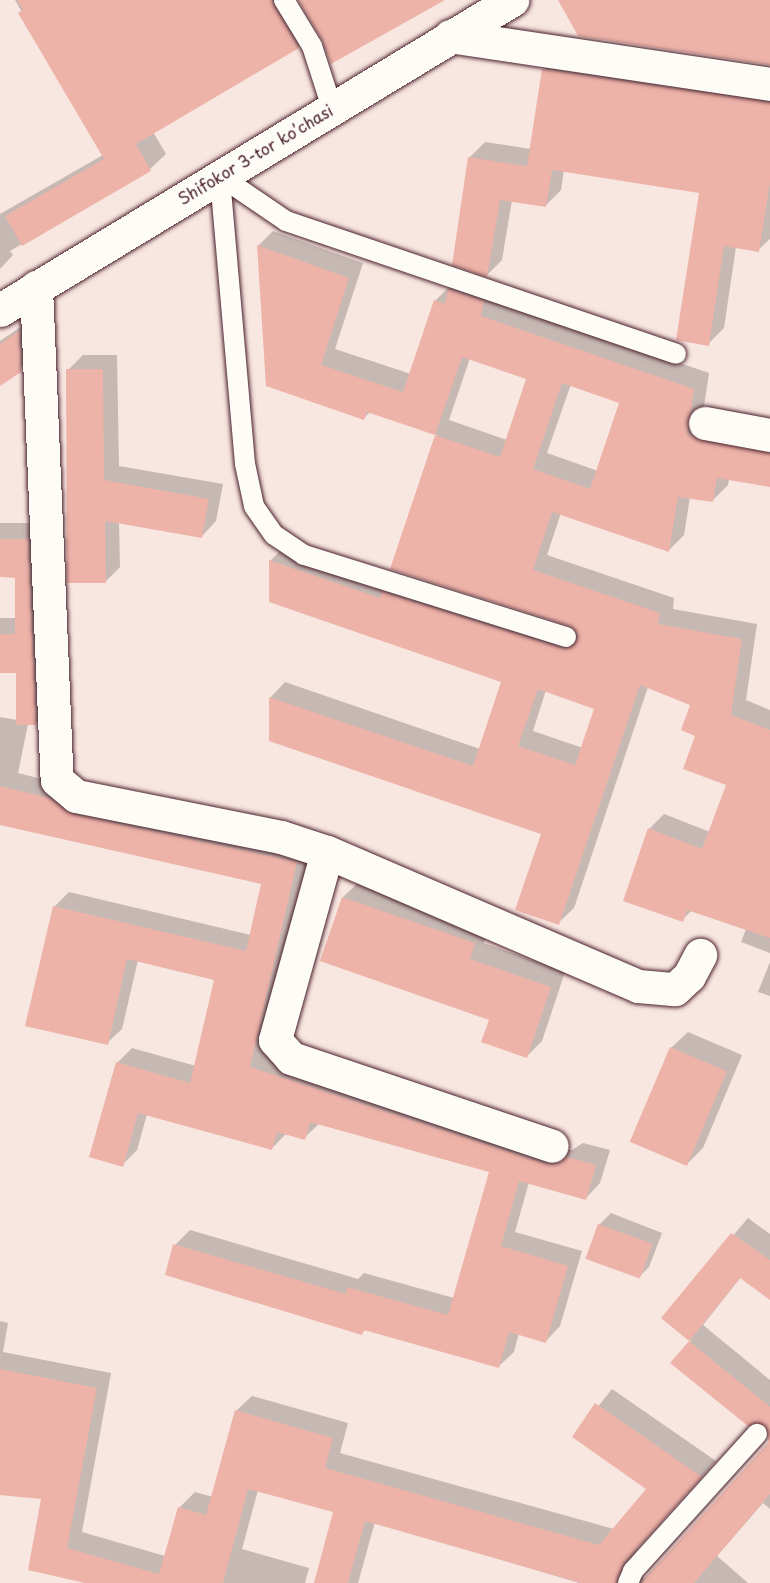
<!DOCTYPE html>
<html>
<head>
<meta charset="utf-8">
<style>
	body { margin:0 }
	#map { position:relative; width:770px; height:1583px; overflow:hidden; background:#f8e6e0; font-family:"Playpen Sans",sans-serif }
	div>[style] { position:absolute }
	[style*='--x'] { left:calc(var(--x)*1px); top:calc(var(--y)*1px); width:calc(var(--w)*1px); rotate:calc(var(--a)*1deg) }
	.shadow>* { inset:0; background:#0003 }
	.building>* { inset:0; background:#edb3a9; transform-origin:0 0 }
	.roads { filter:drop-shadow(0 0 2px #4a1f2b) drop-shadow(0 0 2px #4a1f2b) }
	.service>* { height:20px; margin:-10px; padding:0 10px; transform-origin:10px; border-radius:10px; background:#fdfcf7 }
	.minor>* { height:33px; margin:-16.5px; padding:0 16.5px; transform-origin:16.5px; border-radius:16.5px; background:#fdfcf7 }
	.tertiary>* { height:33px; margin:-16.5px; padding:0 16.5px; transform-origin:16.5px; border-radius:16.5px; background:#fdfcf7 }
	span { translate:-50% -50%; white-space:nowrap; text-align:center; line-height:1.15; -webkit-text-stroke:4.5px #fdfcf7; paint-order:stroke }
	.street-label { font-size:16px; color:#4a1f2b }
</style>
</head>
<body>
<div id="map">
	<div class="shadow">
		<i style="clip-path:polygon(15px 0,294px 0,313px 31px,298px 47px,153px 132px,166px 154px,150px 169px,10px 251px,13px 255px,0 269px,0 214px,103px 155px)"></i>
		<i style="clip-path:polygon(559px 54px,770px 85px,770px 239px,758px 250px,736px 247px,724px 328px,708px 344px,700px 192px,564px 170px,561px 190px,546px 205px,512px 200px,502px 260px,487px 275px,453px 264px,470px 157px,485px 142px,531px 149px,544px 70px)"></i>
		<i style="clip-path:polygon(evenodd,273px 231px,363px 263px,335px 349px,411px 374px,435px 301px,451px 285px,709px 373px,702px 420px,770px 436px,770px 485px,729px 479px,728px 485px,713px 500px,690px 497px,684px 535px,669px 550px,561px 513px,547px 555px,674px 598px,673px 609px,757px 624px,746px 700px,770px 710px,770px 953px,741px 942px,746px 929px,692px 910px,682px 920px,649px 829px,664px 814px,710px 832px,728px 784px,697px 736px,692px 705px,648px 687px,574px 908px,558px 923px,543px 833px,270px 698px,285px 682px,480px 749px,503px 681px,271px 601px,271px 560px,286px 545px,580px 634px,570px 624px,392px 568px,437px 435px,370px 412px,364px 418px,267px 385px,258px 246px,273px 231px,470px 358px,528px 378px,507px 440px,449px 420px,470px 358px,273px 231px,571px 384px,621px 402px,598px 471px,547px 453px,571px 384px,273px 231px,546px 690px,596px 708px,583px 748px,533px 731px,546px 690px)"></i>
		<i style="clip-path:polygon(34px 318px,35px 355px,0 384px,0 341px)"></i>
		<i style="clip-path:polygon(83px 355px,117px 355px,119px 466px,223px 484px,216px 521px,202px 536px,119px 522px,120px 567px,105px 582px,68px 370px)"></i>
		<i style="clip-path:polygon(0 523px,44px 523px,52px 707px,35px 724px,28px 724px,18px 773px,311px 847px,264px 1052px,561px 1150px,572px 1150px,583px 1143px,610px 1150px,600px 1183px,586px 1198px,529px 1182px,515px 1232px,582px 1251px,560px 1326px,546px 1341px,519px 1333px,514px 1352px,499px 1366px,366px 1329px,362px 1333px,175px 1245px,190px 1230px,358px 1279px,364px 1273px,454px 1298px,490px 1171px,320px 1123px,304px 1138px,287px 1133px,272px 1148px,147px 1114px,137px 1150px,122px 1165px,117px 1063px,132px 1048px,196px 1066px,216px 978px,138px 960px,122px 1029px,107px 1043px,54px 907px,69px 892px,251px 935px,263px 883px,0 824px,0 717px,17px 720px,17px 672px,0 672px,0 618px,17px 618px,17px 576px,0 576px)"></i>
		<i style="clip-path:polygon(359px 882px,489px 928px,484px 943px,565px 972px,542px 1041px,527px 1056px,491px 1019px,322px 960px,343px 897px)"></i>
		<i style="clip-path:polygon(770px 962px,770px 996px,758px 992px)"></i>
		<i style="clip-path:polygon(688px 1032px,742px 1055px,703px 1148px,687px 1164px,671px 1048px)"></i>
		<i style="clip-path:polygon(611px 1213px,662px 1233px,649px 1267px,638px 1278px,599px 1225px)"></i>
		<i style="clip-path:polygon(748px 1218px,770px 1234px,770px 1298px,741px 1277px,703px 1325px,770px 1380px,770px 1430px,765px 1423px,673px 1363px,691px 1340px,664px 1318px)"></i>
		<i style="clip-path:polygon(0 1321px,8px 1323px,3px 1352px,111px 1373px,82px 1532px,165px 1556px,179px 1508px,195px 1492px,213px 1497px,236px 1411px,252px 1396px,348px 1423px,340px 1453px,614px 1529px,649px 1489px,574px 1437px,612px 1389px,716px 1461px,637px 1549px,631px 1569px,644px 1579px,770px 1444px,770px 1509px,763px 1503px,717px 1556px,748px 1583px,579px 1583px,375px 1522px,358px 1583px,315px 1583px,335px 1511px,258px 1490px,242px 1549px,309px 1568px,305px 1583px,103px 1583px,30px 1569px,43px 1498px,0 1493px)"></i>
	</div>
	<div class="building">
		<i style="clip-path:polygon(17px 0,272px 0,299px 48px,136px 144px,151px 171px,22px 246px,5px 216px,104px 159px,18px 13px,23px 10px)"></i>
		<i style="clip-path:polygon(298px 0,445px 0,331px 64px,322px 40px)"></i>
		<i style="clip-path:polygon(558px 0,770px 0,770px 65px,578px 36px)"></i>
		<i style="clip-path:polygon(542px 69px,770px 102px,770px 182px,759px 252px,724px 246px,709px 346px,676px 340px,699px 193px,527px 166px)"></i>
		<i style="clip-path:polygon(468px 157px,552px 170px,546px 207px,500px 200px,487px 277px,452px 265px)"></i>
		<i style="clip-path:polygon(evenodd,257px 245px,349px 278px,321px 365px,403px 392px,434px 300px,445px 304px,448px 289px,484px 301px,481px 316px,694px 389px,687px 435px,770px 453px,770px 487px,717px 478px,713px 502px,678px 497px,669px 552px,552px 512px,533px 570px,660px 613px,658px 624px,742px 639px,731px 715px,770px 730px,770px 938px,687px 910px,683px 922px,623px 901px,648px 828px,702px 849px,726px 785px,683px 769px,695px 736px,681px 730px,690px 705px,640px 685px,559px 925px,515px 910px,541px 834px,269px 741px,269px 697px,473px 766px,501px 682px,269px 602px,269px 560px,380px 598px,382px 592px,562px 648px,574px 646px,578px 635px,570px 626px,390px 569px,435px 435px,367px 412px,364px 420px,266px 386px,257px 245px,462px 357px,526px 379px,500px 457px,435px 435px,462px 357px,257px 245px,562px 383px,619px 403px,590px 489px,533px 469px,562px 383px,257px 245px,538px 689px,594px 709px,575px 765px,518px 746px,538px 689px)"></i>
		<i style="clip-path:polygon(19px 331px,21px 372px,0 386px,0 344px)"></i>
		<i style="clip-path:polygon(66px 369px,103px 369px,104px 480px,209px 499px,202px 538px,105px 521px,106px 583px,67px 583px)"></i>
		<i style="clip-path:polygon(0 539px,28px 539px,36px 725px,16px 725px,16px 673px,0 673px,0 634px,15px 634px,15px 578px,0 577px)"></i>
		<i style="clip-path:polygon(0 786px,49px 798px,72px 814px,297px 862px,250px 1067px,546px 1164px,556px 1164px,567px 1157px,596px 1165px,586px 1200px,519px 1181px,501px 1246px,568px 1266px,546px 1343px,509px 1332px,499px 1368px,364px 1330px,362px 1335px,165px 1275px,173px 1244px,346px 1294px,347px 1287px,448px 1315px,489px 1172px,310px 1122px,305px 1140px,277px 1132px,272px 1150px,138px 1113px,123px 1167px,89px 1157px,116px 1062px,190px 1083px,214px 980px,127px 959px,108px 1045px,25px 1026px,53px 906px,246px 951px,261px 884px,0 825px)"></i>
		<i style="clip-path:polygon(342px 897px,475px 943px,470px 959px,551px 987px,527px 1058px,481px 1042px,489px 1020px,320px 961px)"></i>
		<i style="left:670px;top:1047px;width:62px;height:103px;rotate:23deg"></i>
		<i style="left:598px;top:1224px;width:58px;height:37px;rotate:20deg"></i>
		<i style="clip-path:polygon(731px 1233px,770px 1260px,770px 1300px,740px 1278px,689px 1341px,661px 1318px)"></i>
		<i style="clip-path:polygon(689px 1341px,770px 1407px,770px 1494px,694px 1583px,641px 1583px,769px 1442px,765px 1425px,748px 1426px,670px 1363px)"></i>
		<i style="clip-path:polygon(0 1369px,97px 1388px,67px 1548px,159px 1574px,178px 1507px,206px 1515px,235px 1410px,333px 1438px,325px 1468px,599px 1545px,646px 1489px,572px 1437px,595px 1403px,702px 1477px,624px 1563px,616px 1583px,581px 1583px,365px 1521px,348px 1583px,314px 1583px,333px 1512px,248px 1489px,223px 1583px,85px 1583px,28px 1570px,41px 1499px,0 1495px)"></i>
	</div>
	<div class="roads">
		<div class="service">
			<i style="--x:284;--y:0;--w:54;--a:58.7"></i>
			<i style="--x:312;--y:46;--w:65;--a:72.1"></i>
			<i style="--x:566;--y:637;--w:275;--a:-162.6"></i>
			<i style="--x:304;--y:555;--w:36;--a:-146"></i>
			<i style="--x:274;--y:535;--w:35;--a:-125"></i>
			<i style="--x:254;--y:506;--w:43;--a:-102.1"></i>
			<i style="--x:245;--y:464;--w:289;--a:-95"></i>
			<i style="--x:220;--y:176;--w:80;--a:34.3"></i>
			<i style="--x:286;--y:221;--w:412;--a:18.8"></i>
			<i style="--x:628;--y:1583;--w:13;--a:-67"></i>
			<i style="--x:633;--y:1571;--w:185;--a:-47.9"></i>
		</div>
		<div class="minor">
			<i style="--x:450;--y:36;--w:324;--a:8.5"></i>
			<i style="--x:36;--y:287;--w:493;--a:87.6"></i>
			<i style="--x:57;--y:780;--w:25;--a:40"></i>
			<i style="--x:76;--y:796;--w:209;--a:11.3"></i>
			<i style="--x:281;--y:837;--w:48;--a:18.1"></i>
			<i style="--x:327;--y:852;--w:339;--a:23.3"></i>
			<i style="--x:638;--y:986;--w:37;--a:5"></i>
			<i style="--x:675;--y:989;--w:19;--a:-43"></i>
			<i style="--x:689;--y:976;--w:24;--a:-62"></i>
			<i style="--x:705;--y:423;--w:66;--a:10.5"></i>
			<i style="--x:327;--y:852;--w:195;--a:105.5"></i>
			<i style="--x:275;--y:1040;--w:24;--a:48"></i>
			<i style="--x:291;--y:1058;--w:275;--a:18.6"></i>
		</div>
		<div class="tertiary">
			<i style="--x:0;--y:310;--w:599;--a:-31.19"></i>
		</div>
	</div>
	<div class="street-label">
		<span style="left:255px;top:154px;rotate:-31deg">Shifokor 3-tor koʼchasi</span>
	</div>
</div>
</body>
</html>
